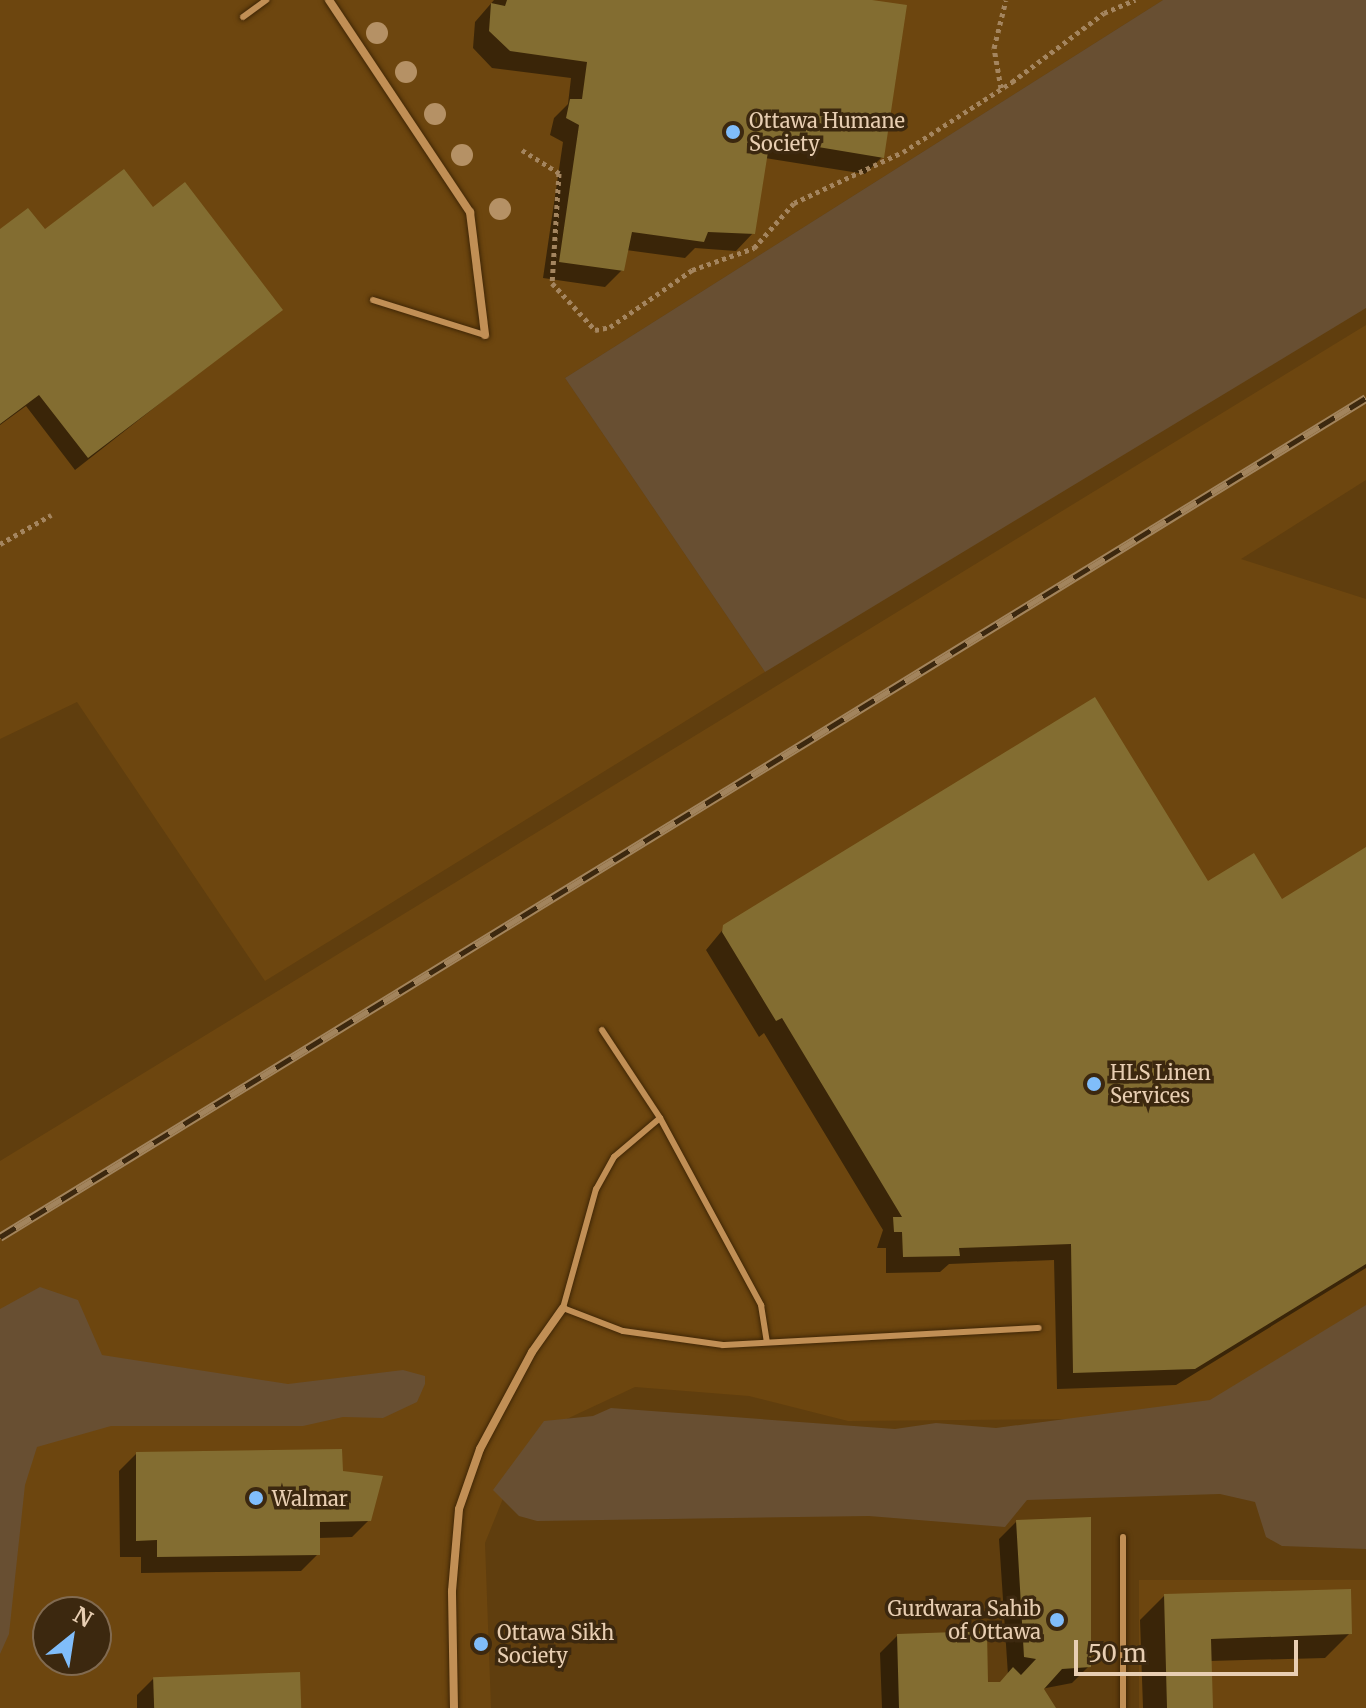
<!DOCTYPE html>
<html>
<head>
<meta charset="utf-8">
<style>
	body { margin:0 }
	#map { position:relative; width:1366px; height:1708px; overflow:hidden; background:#603e0e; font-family:Merriweather,serif }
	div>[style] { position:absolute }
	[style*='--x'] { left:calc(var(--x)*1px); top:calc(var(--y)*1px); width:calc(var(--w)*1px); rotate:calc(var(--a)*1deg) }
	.built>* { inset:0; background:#6d460f; transform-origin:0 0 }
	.green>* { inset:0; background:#684f32 }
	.shadow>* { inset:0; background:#0007 }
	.building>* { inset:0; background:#836d31; transform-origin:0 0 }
	.path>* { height:5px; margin-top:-2.5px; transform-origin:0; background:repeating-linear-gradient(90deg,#a4855f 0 4px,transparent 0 8px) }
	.roads { filter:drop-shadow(0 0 2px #3f2606) drop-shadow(0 0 2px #3f2606) }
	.lane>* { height:6px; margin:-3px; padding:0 3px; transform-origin:3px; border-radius:3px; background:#c18f55 }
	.street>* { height:8px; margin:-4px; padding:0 4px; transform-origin:4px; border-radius:4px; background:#c18f55 }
	.rail>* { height:9px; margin-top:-4.5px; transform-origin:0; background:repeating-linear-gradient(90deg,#3c280f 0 18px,#a2845d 0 36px); box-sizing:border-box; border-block:2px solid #a2845d }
	.trees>* { width:22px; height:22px; margin:-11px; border-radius:50%; background:#b59165 }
	.dots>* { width:22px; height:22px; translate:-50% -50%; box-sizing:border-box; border:4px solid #3c280f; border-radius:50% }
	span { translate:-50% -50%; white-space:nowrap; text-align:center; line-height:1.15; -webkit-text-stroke:7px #3c280f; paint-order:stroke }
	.poi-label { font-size:20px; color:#e8ceb2 }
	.left { translate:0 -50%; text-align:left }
	.right { translate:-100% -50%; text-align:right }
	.north { position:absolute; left:32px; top:1596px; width:80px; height:80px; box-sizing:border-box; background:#3c280f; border:2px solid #816a50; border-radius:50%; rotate:30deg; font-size:22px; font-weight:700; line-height:32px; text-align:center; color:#e8ceb2 }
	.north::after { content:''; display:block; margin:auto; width:28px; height:36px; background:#80bdfa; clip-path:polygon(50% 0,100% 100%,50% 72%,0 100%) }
	.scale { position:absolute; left:1074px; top:1640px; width:224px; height:36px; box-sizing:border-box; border:4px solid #e8ceb2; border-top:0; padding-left:10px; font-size:24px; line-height:28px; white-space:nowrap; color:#e8ceb2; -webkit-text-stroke:6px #3c280f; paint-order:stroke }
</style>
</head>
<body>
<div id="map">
	<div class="built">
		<i style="clip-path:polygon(0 0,1163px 0,565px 378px,765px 672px,265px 981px,77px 702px,0 739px)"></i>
		<i style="clip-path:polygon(evenodd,1366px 325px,1366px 480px,1241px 559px,1366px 599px,1366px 1320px,1213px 1418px,848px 1421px,749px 1396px,635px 1387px,556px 1424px,508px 1486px,485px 1543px,491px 1708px,0 1708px,0 1161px,1366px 325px,48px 1612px,96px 1612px,96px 1660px,48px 1660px,48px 1612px)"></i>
		<i style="left:1366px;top:1580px;width:128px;height:227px;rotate:90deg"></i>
	</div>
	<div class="green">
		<i style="clip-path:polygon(1163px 0,1366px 0,1366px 308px,765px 672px,565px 378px)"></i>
		<i style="clip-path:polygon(40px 1287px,78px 1300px,102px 1355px,288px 1384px,403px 1370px,425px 1376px,425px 1384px,417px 1402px,383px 1418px,343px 1417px,303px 1426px,111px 1426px,37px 1447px,25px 1485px,9px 1634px,0 1654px,0 1309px)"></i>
		<i style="clip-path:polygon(1366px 1305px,1366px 1549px,1282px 1546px,1266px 1537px,1255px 1502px,1220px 1494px,1027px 1500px,1005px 1527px,869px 1516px,537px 1521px,519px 1516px,493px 1490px,544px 1421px,593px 1416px,611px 1408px,895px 1429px,936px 1423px,996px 1428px,1210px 1400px)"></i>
	</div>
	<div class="shadow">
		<i style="clip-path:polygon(494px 0,857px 0,882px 157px,865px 174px,765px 158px,753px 233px,736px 251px,695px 248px,685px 258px,626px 250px,622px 270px,605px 287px,543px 278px,563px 142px,550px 135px,554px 118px,568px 104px,571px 78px,492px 68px,473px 48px,475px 22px)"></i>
		<i style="clip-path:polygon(152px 210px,280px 309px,75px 470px,26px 406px,0 425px,0 232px,44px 232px)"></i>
		<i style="clip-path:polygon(1366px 850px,1366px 1268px,1176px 1385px,1057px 1389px,1054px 1260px,949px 1264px,940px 1272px,886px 1273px,886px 1248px,877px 1248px,883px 1230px,764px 1033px,759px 1037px,706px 950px,725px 927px,1207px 884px,1282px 901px)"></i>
		<i style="clip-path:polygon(136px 1454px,341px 1473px,369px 1520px,352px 1537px,318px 1538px,318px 1554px,301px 1571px,141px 1573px,141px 1557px,120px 1557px,119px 1471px)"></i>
		<i style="clip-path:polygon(1016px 1522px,1089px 1666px,1072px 1683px,1041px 1689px,1053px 1708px,882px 1708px,880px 1653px,897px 1636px,986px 1684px,999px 1684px,1008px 1675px,999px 1539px)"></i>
		<i style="clip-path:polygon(1164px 1596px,1350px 1633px,1325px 1658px,1209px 1661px,1211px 1708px,1143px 1708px,1140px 1620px)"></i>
		<i style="clip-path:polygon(154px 1678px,299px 1708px,137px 1708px,137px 1695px)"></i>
	</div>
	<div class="building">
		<i style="clip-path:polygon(507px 0,872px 0,907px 5px,884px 158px,770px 139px,755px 234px,708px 232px,704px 242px,632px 232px,624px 271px,559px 262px,579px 125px,566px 118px,570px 99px,582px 99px,587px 62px,510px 51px,489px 31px,491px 3px,505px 6px)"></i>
		<i style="clip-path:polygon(124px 169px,153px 207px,185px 182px,283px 310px,88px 458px,39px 395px,0 424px,0 229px,28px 208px,45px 229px)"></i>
		<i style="clip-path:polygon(1095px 697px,1208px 881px,1254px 853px,1282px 899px,1366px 847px,1366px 1264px,1195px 1369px,1073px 1373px,1071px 1244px,959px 1248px,960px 1256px,903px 1257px,902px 1232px,894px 1232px,893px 1217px,902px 1217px,782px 1018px,776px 1021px,722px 932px,723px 925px)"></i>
		<i style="clip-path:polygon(342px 1449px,343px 1471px,383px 1476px,371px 1521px,320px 1522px,320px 1555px,157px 1557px,157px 1540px,136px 1541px,136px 1452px)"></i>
		<i style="clip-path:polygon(1091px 1517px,1091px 1667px,1062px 1669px,1044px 1689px,1056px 1708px,899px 1708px,897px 1634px,987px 1631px,988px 1682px,1000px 1682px,1013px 1667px,1021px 1675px,1036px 1659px,1024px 1657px,1016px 1520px)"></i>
		<i style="clip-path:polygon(1351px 1589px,1352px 1634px,1211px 1639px,1213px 1708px,1167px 1708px,1164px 1594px)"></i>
		<i style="left:300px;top:1672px;width:36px;height:147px;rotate:88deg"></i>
	</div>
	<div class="path">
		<i style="--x:1001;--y:88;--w:41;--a:-99.9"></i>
		<i style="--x:994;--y:48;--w:49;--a:-76"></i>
		<i style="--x:522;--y:150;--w:44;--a:31.9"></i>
		<i style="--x:559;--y:173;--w:110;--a:93.6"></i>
		<i style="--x:552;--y:283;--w:64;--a:47.5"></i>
		<i style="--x:595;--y:330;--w:15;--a:-11"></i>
		<i style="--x:610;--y:327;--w:100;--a:-34.8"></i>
		<i style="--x:692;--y:270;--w:66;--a:-19.5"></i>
		<i style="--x:754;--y:248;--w:60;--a:-48.4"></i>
		<i style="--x:794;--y:203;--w:120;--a:-25.1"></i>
		<i style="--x:903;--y:152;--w:130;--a:-32.7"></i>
		<i style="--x:1012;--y:82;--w:115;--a:-36.9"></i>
		<i style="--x:1104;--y:13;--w:34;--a:-23"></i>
		<i style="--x:0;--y:544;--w:59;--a:-29.6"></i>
	</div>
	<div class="roads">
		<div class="lane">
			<i style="--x:243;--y:17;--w:29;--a:-36"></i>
			<i style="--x:373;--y:300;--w:117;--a:17.4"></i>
			<i style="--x:602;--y:1030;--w:105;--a:56.6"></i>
			<i style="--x:660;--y:1118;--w:213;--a:61.6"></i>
			<i style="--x:761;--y:1305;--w:37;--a:81"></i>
			<i style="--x:660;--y:1118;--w:60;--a:139.7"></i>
			<i style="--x:614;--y:1157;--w:37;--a:119"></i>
			<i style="--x:596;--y:1189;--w:123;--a:105.5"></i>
			<i style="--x:563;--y:1308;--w:64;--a:21"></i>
			<i style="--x:623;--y:1331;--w:101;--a:8"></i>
			<i style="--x:723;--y:1345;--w:316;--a:-3.1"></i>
			<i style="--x:1123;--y:1537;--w:171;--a:90"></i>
		</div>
		<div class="street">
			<i style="--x:329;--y:0;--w:255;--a:56.4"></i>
			<i style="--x:470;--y:212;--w:124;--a:83"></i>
			<i style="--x:454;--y:1708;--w:117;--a:-91"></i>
			<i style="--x:452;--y:1591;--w:82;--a:-85.1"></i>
			<i style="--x:459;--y:1509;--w:64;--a:-70.7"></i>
			<i style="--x:480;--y:1449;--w:110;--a:-61.8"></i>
			<i style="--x:532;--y:1352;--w:54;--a:-54.8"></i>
		</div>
	</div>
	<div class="rail">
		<i style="--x:0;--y:1237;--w:1603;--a:-31.56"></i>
	</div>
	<div class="trees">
		<i style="left:377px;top:33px"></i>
		<i style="left:406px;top:72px"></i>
		<i style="left:435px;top:114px"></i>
		<i style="left:462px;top:155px"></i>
		<i style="left:500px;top:209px"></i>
	</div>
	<div class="dots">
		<i style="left:733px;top:132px;background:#80bdfa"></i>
		<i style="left:1094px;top:1084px;background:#80bdfa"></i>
		<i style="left:256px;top:1498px;background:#80bdfa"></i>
		<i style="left:1057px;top:1620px;background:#80bdfa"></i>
		<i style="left:481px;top:1644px;background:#80bdfa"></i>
	</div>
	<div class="poi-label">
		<span class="left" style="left:749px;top:132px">Ottawa Humane<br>Society</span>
		<span class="left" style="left:1110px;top:1084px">HLS Linen<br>Services</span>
		<span class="left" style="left:272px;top:1498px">Walmar</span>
		<span class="right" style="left:1041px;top:1620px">Gurdwara Sahib<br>of Ottawa</span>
		<span class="left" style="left:497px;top:1644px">Ottawa Sikh<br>Society</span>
	</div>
	<div class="north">N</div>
	<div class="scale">50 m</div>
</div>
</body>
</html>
